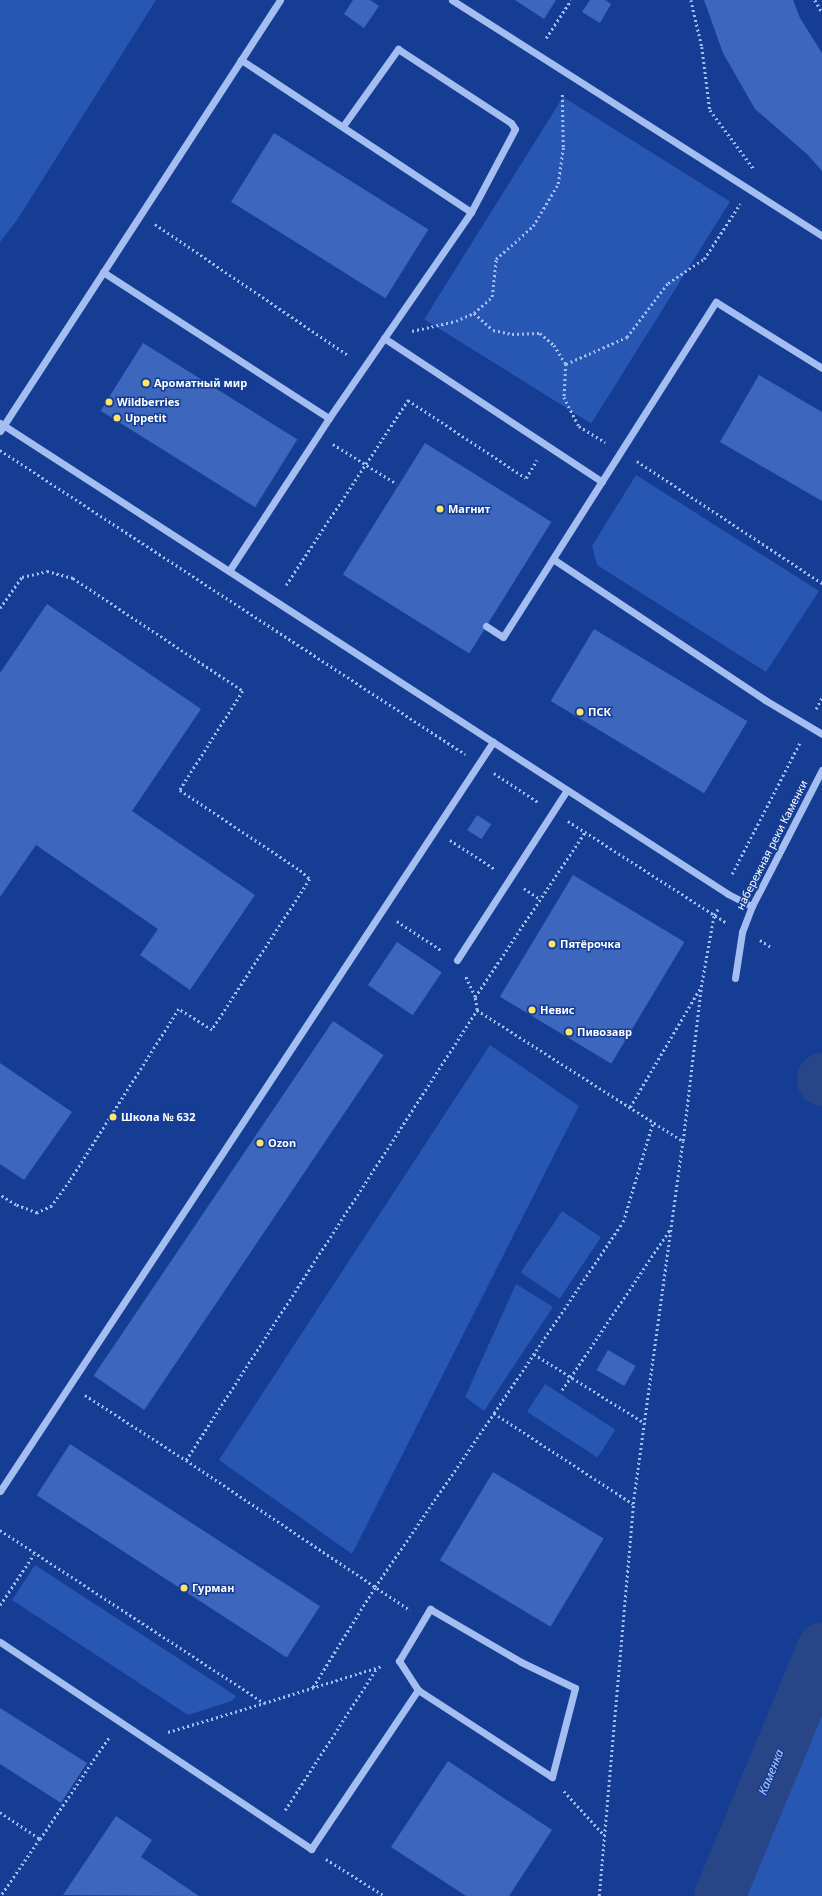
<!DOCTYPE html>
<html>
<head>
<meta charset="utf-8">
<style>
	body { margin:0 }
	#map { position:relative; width:822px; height:1896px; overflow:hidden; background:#153d94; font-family:"Noto Sans",sans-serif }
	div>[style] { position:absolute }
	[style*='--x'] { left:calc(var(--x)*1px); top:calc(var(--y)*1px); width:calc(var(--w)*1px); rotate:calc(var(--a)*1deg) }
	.green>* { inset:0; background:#2856b3; transform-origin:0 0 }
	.river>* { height:51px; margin:-25.5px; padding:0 25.5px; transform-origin:25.5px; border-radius:25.5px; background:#274587 }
	.building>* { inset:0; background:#3d67bc; transform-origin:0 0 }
	.path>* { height:2.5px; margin-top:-1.25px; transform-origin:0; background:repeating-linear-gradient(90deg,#a5bef1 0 2px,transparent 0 5px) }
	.minor>* { height:7px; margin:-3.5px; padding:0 3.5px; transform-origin:3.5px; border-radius:3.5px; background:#a5bef1 }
	.dots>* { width:11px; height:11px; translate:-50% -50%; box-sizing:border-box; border:2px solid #153d94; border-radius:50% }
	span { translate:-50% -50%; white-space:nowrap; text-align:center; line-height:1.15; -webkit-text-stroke:3px #153d94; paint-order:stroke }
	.poi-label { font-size:11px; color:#fff; font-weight:700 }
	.left { translate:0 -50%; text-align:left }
	.street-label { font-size:11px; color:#fff }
	.water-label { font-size:12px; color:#b1c9f8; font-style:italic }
</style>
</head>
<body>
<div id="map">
	<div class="green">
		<i style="clip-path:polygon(0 0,156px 0,17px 220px,0 242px)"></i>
		<i style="left:563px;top:97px;width:197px;height:262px;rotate:32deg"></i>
		<i style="clip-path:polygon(636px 475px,819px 591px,766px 672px,597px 565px,592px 546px)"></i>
		<i style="clip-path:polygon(490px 1045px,579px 1106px,352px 1554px,219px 1460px)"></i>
		<i style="left:562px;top:1211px;width:47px;height:74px;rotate:34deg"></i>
		<i style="clip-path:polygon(516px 1284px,553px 1307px,484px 1411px,465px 1397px)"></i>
		<i style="left:545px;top:1384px;width:84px;height:33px;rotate:33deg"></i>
		<i style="clip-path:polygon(35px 1565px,236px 1696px,232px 1701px,188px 1715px,12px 1600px)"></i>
		<i style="clip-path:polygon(822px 1678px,822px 1896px,733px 1896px)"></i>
	</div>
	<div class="river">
		<i style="--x:822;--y:1078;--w:2;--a:90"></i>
		<i style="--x:719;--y:1896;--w:269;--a:-67.5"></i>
	</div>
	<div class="building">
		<i style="clip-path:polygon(353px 0,370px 0,379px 6px,364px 28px,344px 14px)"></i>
		<i style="clip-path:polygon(515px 0,556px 0,544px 19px)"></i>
		<i style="clip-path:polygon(590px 0,605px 0,611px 4px,600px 23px,582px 12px)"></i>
		<i style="clip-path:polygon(704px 0,793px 0,800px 18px,822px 53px,822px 171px,808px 155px,755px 109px,723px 53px)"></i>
		<i style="left:274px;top:133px;width:182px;height:81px;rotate:32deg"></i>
		<i style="left:143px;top:343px;width:182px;height:80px;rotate:32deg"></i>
		<i style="clip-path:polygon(759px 375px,822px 412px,822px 501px,720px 442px)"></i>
		<i style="left:425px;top:443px;width:149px;height:155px;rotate:32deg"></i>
		<i style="clip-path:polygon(47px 604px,201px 709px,132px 811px,255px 895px,190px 990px,140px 955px,158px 929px,36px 845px,0 897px,0 673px)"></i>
		<i style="left:594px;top:629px;width:179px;height:84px;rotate:31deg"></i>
		<i style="left:477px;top:815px;width:17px;height:18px;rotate:33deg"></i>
		<i style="left:573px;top:875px;width:130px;height:142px;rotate:31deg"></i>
		<i style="left:397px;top:942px;width:54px;height:52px;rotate:34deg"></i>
		<i style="left:333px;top:1021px;width:61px;height:428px;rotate:34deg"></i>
		<i style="clip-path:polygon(0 1063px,72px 1112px,24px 1180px,0 1164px)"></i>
		<i style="left:608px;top:1350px;width:32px;height:23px;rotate:30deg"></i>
		<i style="left:70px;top:1444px;width:298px;height:61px;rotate:33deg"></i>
		<i style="left:493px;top:1472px;width:129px;height:103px;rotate:31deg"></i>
		<i style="clip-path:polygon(0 1708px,87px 1763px,61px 1803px,0 1764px)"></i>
		<i style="clip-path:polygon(448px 1761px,552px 1830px,509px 1896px,466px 1896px,391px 1847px)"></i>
		<i style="clip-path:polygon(116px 1816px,152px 1840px,141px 1857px,199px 1896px,63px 1895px)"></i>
	</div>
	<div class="path">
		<i style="--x:691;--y:0;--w:48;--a:76.8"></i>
		<i style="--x:702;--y:47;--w:64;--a:82.8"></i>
		<i style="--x:710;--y:110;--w:74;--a:53.3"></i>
		<i style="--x:815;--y:0;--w:14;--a:60"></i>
		<i style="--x:546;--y:38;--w:45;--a:-56.7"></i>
		<i style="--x:155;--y:224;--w:235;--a:34.2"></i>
		<i style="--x:474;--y:313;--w:24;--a:-42"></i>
		<i style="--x:492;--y:297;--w:38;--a:-84"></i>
		<i style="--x:496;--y:259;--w:50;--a:-41.7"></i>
		<i style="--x:533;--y:226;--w:49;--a:-59.2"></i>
		<i style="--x:558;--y:184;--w:37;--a:-82"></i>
		<i style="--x:563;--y:147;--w:55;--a:-91"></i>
		<i style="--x:412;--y:331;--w:45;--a:-12.8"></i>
		<i style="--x:456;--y:321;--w:20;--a:-24"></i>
		<i style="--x:474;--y:313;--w:25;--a:42"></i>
		<i style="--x:493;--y:330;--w:19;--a:12"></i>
		<i style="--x:512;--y:334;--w:28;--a:-2"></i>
		<i style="--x:540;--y:333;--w:18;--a:41"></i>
		<i style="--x:554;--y:345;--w:22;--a:58"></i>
		<i style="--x:566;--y:364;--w:33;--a:93"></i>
		<i style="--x:564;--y:397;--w:33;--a:63"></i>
		<i style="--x:579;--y:426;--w:31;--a:32"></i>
		<i style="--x:566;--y:364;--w:67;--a:-23.9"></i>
		<i style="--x:627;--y:337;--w:68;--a:-52.8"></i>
		<i style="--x:668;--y:283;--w:43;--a:-33.7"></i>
		<i style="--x:704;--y:259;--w:66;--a:-56.8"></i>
		<i style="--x:333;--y:444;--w:75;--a:32"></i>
		<i style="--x:0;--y:450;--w:556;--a:33.18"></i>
		<i style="--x:637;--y:461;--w:222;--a:33.4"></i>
		<i style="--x:286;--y:585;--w:222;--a:-56.6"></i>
		<i style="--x:408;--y:400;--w:141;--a:33.5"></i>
		<i style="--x:526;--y:478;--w:21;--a:-59"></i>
		<i style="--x:0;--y:608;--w:38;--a:-55"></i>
		<i style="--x:22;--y:577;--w:26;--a:-13"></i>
		<i style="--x:47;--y:571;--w:27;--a:15"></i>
		<i style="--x:73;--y:578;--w:204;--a:33.6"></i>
		<i style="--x:243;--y:691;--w:117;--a:122.5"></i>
		<i style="--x:180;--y:790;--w:144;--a:33.7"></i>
		<i style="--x:300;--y:870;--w:13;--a:42"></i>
		<i style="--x:310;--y:879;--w:180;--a:123"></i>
		<i style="--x:212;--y:1030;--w:39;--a:-148"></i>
		<i style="--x:179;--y:1009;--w:204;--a:122.4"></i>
		<i style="--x:70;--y:1181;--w:31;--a:126"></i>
		<i style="--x:52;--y:1206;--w:17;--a:155"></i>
		<i style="--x:37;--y:1213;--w:22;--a:-159"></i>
		<i style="--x:16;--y:1205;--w:19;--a:-148"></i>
		<i style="--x:816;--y:709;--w:13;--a:-63"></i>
		<i style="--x:494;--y:773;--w:53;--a:33.4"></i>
		<i style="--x:568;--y:821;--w:189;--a:32.7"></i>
		<i style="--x:450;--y:840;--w:54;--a:32.8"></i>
		<i style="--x:732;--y:874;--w:148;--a:-62.7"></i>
		<i style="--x:524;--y:888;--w:19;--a:35"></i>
		<i style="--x:397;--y:921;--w:53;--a:33.4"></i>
		<i style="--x:760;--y:940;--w:15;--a:32"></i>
		<i style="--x:475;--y:997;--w:198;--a:-56.3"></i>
		<i style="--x:477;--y:1010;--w:244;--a:32.5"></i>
		<i style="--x:630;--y:1107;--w:138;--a:-59.5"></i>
		<i style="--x:534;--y:1354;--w:131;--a:31.9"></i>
		<i style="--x:562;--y:1390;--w:194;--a:-56.1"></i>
		<i style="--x:85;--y:1395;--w:120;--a:32.8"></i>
		<i style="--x:186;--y:1460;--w:270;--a:33.8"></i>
		<i style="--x:494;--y:1413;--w:230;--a:-56"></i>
		<i style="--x:623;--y:1222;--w:104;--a:-73.3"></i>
		<i style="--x:186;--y:1460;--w:536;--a:-57.11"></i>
		<i style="--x:477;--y:1010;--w:13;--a:-99"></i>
		<i style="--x:475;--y:997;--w:23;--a:-115"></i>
		<i style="--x:0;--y:1530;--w:316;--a:33.2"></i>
		<i style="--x:264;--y:1703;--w:124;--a:-17.4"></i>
		<i style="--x:0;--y:1605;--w:61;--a:-56.3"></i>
		<i style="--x:313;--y:1687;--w:118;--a:-58.2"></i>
		<i style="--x:375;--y:1587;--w:211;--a:-55.6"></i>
		<i style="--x:494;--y:1413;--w:166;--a:33.2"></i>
		<i style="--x:168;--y:1732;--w:100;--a:-16.8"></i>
		<i style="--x:564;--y:1791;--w:59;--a:47.7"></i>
		<i style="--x:285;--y:1810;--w:169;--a:-57.1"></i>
		<i style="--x:0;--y:1812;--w:48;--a:34"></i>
		<i style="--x:40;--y:1839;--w:69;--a:124.4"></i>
		<i style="--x:40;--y:1839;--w:123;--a:-55.9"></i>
		<i style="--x:326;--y:1859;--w:70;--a:32.1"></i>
		<i style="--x:599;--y:1896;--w:393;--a:-85"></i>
		<i style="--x:633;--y:1504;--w:366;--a:-82.2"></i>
		<i style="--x:683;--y:1141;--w:155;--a:-83.3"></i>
		<i style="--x:701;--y:987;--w:73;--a:-79.8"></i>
		<i style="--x:714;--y:915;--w:7;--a:-56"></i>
	</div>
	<div class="minor">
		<i style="--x:452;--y:0;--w:439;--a:32.5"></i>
		<i style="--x:343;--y:126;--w:95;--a:-54.5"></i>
		<i style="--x:398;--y:49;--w:135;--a:33.2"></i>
		<i style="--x:511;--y:123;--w:7;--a:56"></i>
		<i style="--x:515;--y:129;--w:94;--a:117.9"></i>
		<i style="--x:103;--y:272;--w:269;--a:32.9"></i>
		<i style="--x:384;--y:338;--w:261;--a:33.4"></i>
		<i style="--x:0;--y:423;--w:867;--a:32.9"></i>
		<i style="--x:728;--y:894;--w:27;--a:27"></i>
		<i style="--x:0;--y:431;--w:514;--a:-56.99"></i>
		<i style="--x:553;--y:559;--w:255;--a:33.6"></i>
		<i style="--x:765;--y:700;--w:66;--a:30.8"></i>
		<i style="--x:229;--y:571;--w:183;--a:-56.8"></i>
		<i style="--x:329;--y:418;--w:250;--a:-55.4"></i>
		<i style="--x:471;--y:212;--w:276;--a:-146.5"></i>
		<i style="--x:486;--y:626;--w:20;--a:33"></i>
		<i style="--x:503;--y:637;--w:397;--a:-57.6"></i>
		<i style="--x:716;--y:302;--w:125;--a:31.9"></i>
		<i style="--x:457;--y:960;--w:202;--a:-57.1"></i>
		<i style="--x:735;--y:978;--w:47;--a:-81.3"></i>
		<i style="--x:742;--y:932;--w:28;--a:-69"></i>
		<i style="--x:752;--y:906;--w:153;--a:-62.8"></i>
		<i style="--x:0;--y:1491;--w:897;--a:-56.65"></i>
		<i style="--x:0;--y:1642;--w:374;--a:33.6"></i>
		<i style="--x:311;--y:1849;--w:192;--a:-56.1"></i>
		<i style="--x:418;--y:1690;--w:35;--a:-123"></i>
		<i style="--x:399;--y:1661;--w:61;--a:-59.2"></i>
		<i style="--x:430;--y:1609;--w:105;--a:30.2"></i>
		<i style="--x:521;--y:1662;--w:60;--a:25.7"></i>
		<i style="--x:575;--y:1688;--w:92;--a:104.5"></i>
		<i style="--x:552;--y:1777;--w:160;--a:-147"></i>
	</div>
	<div class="dots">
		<i style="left:146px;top:383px;background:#ffe566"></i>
		<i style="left:109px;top:402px;background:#ffe566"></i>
		<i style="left:117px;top:418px;background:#ffe566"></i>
		<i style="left:440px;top:509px;background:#ffe566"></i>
		<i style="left:580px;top:712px;background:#ffe566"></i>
		<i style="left:552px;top:944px;background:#ffe566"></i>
		<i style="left:532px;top:1010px;background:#ffe566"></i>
		<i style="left:569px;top:1032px;background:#ffe566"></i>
		<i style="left:113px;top:1117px;background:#ffe566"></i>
		<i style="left:260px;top:1143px;background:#ffe566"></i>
		<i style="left:184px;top:1588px;background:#ffe566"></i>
	</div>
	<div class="poi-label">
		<span class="left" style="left:154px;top:383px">Ароматный мир</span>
		<span class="left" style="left:117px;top:402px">Wildberries</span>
		<span class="left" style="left:125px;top:418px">Uppetit</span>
		<span class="left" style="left:448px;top:509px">Магнит</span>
		<span class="left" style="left:588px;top:712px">ПСК</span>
		<span class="left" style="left:560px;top:944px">Пятёрочка</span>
		<span class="left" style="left:540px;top:1010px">Невис</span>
		<span class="left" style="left:577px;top:1032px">Пивозавр</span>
		<span class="left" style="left:121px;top:1117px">Школа № 632</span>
		<span class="left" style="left:268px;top:1143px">Ozon</span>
		<span class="left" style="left:192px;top:1588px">Гурман</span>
	</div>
	<div class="street-label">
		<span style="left:772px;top:845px;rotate:-63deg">набережная реки Каменки</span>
	</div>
	<div class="water-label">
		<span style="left:771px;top:1772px;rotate:-68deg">Каменка</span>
	</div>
</div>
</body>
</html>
